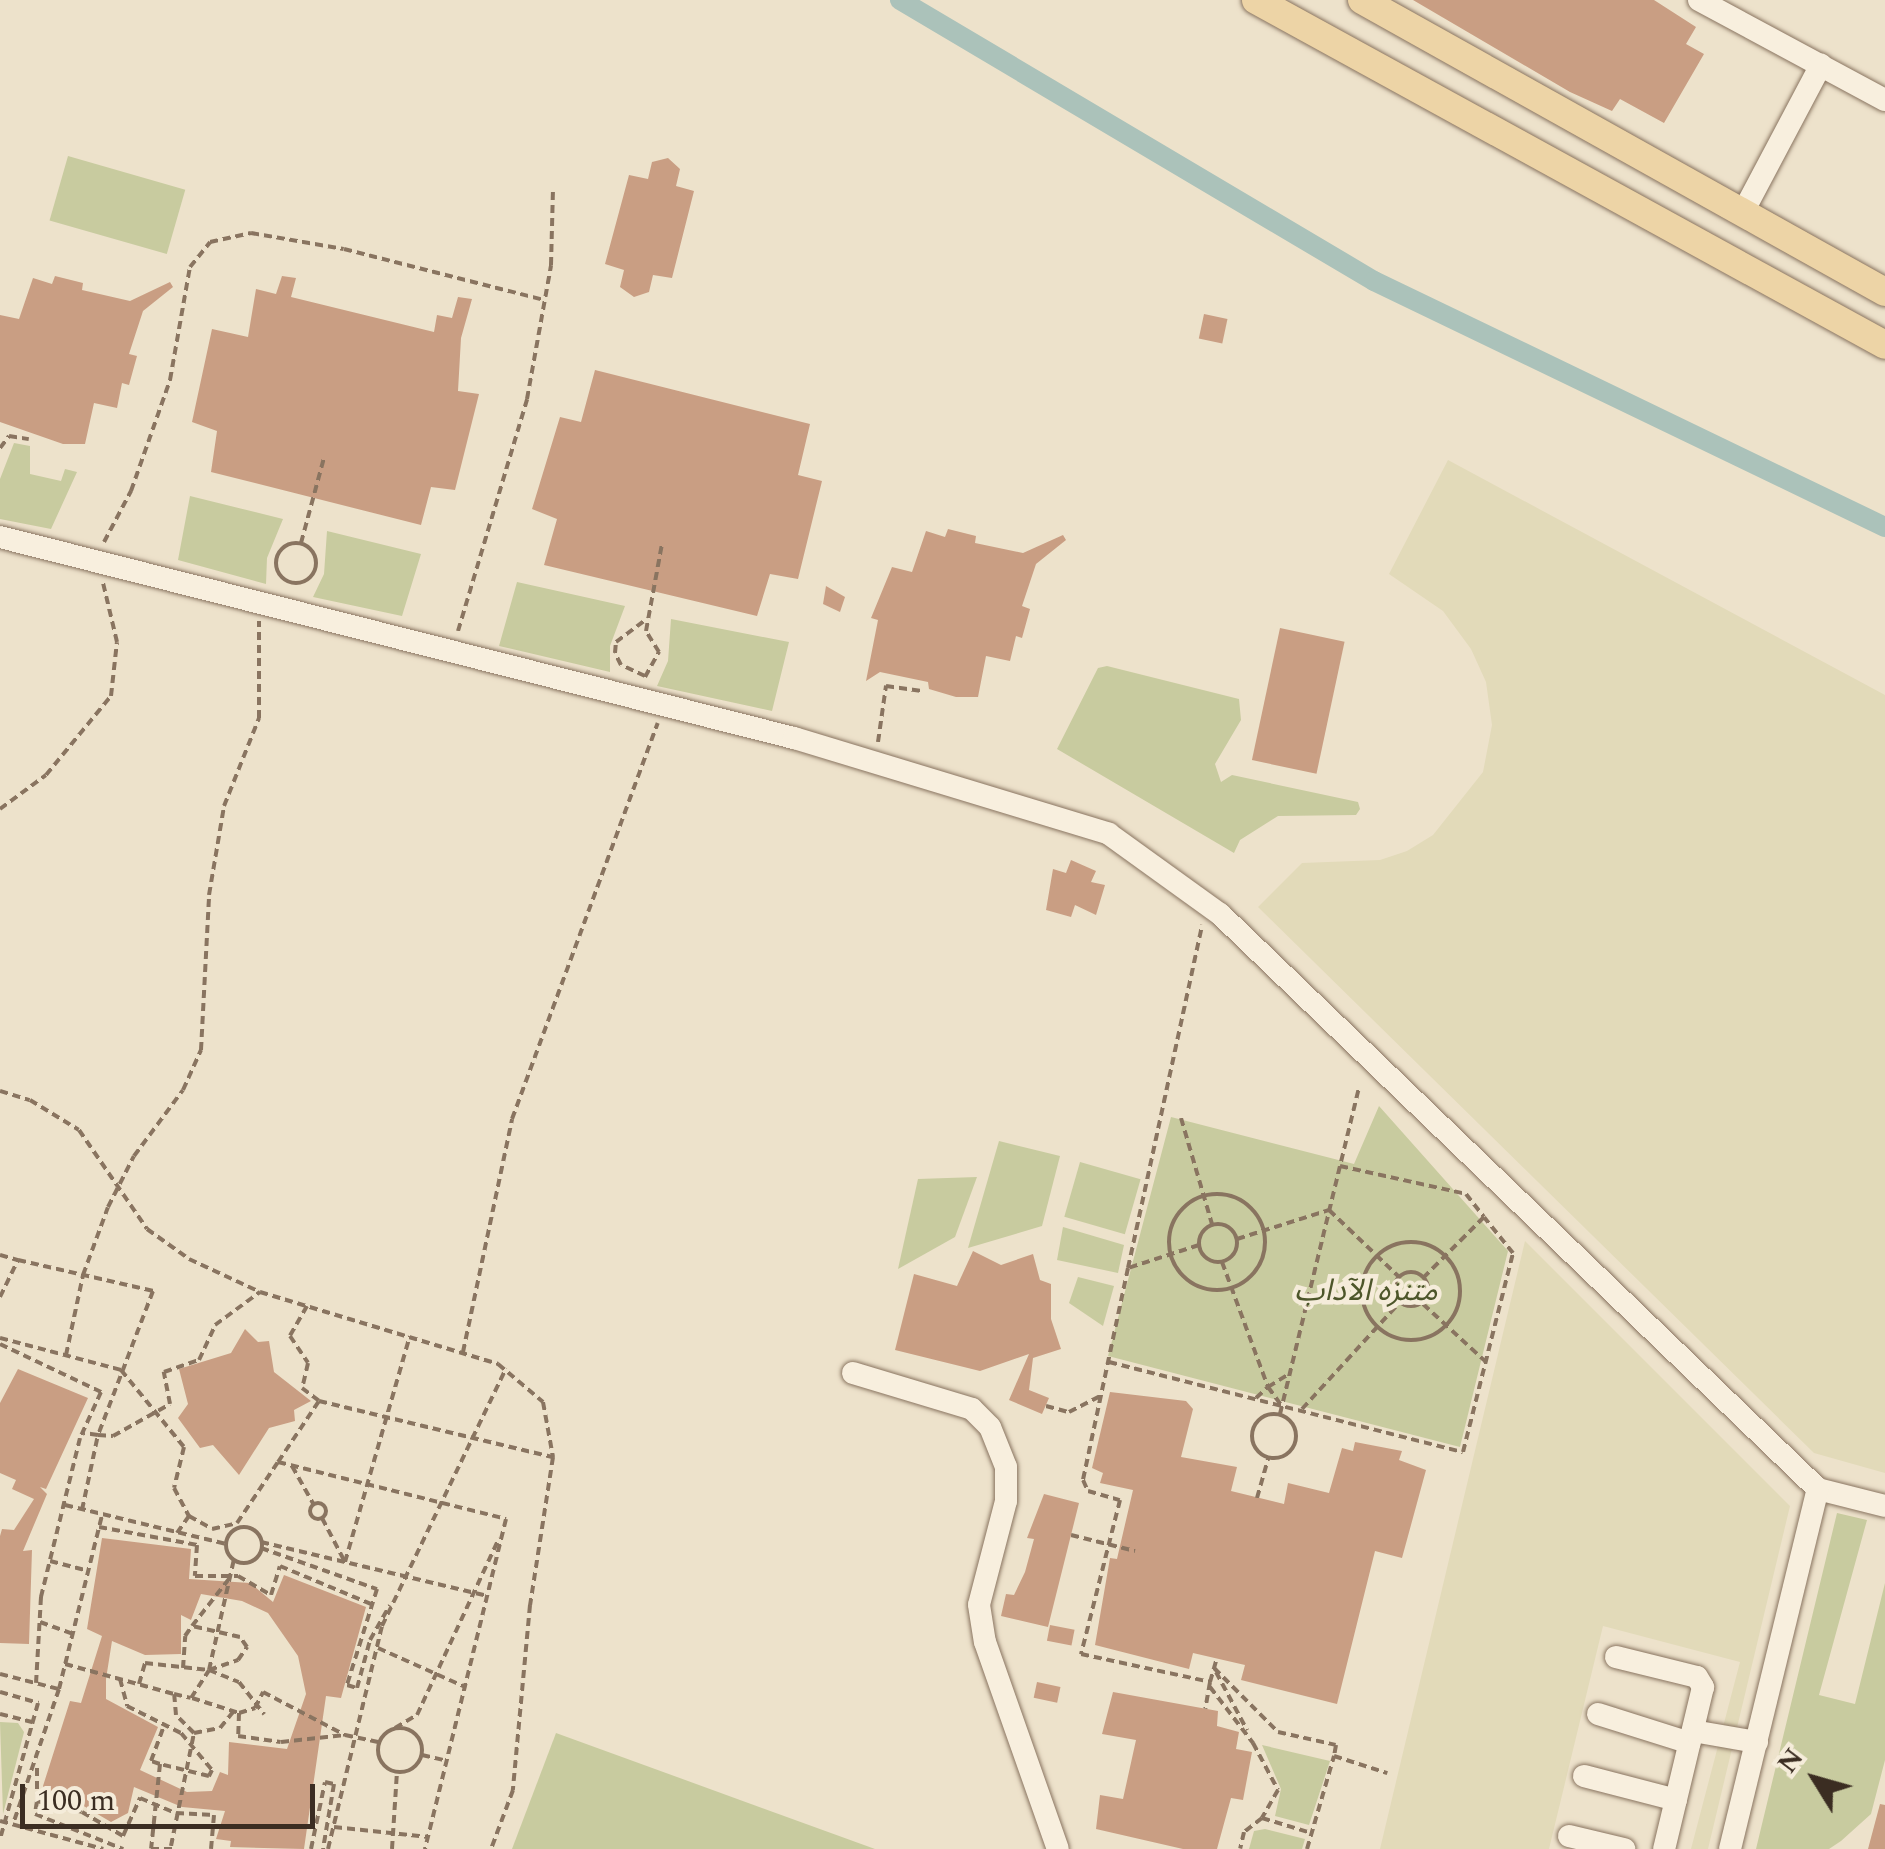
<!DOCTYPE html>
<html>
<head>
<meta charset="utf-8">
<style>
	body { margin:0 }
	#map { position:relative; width:1885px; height:1849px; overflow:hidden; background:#ede2cb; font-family:Spectral,"Noto Sans Arabic",serif }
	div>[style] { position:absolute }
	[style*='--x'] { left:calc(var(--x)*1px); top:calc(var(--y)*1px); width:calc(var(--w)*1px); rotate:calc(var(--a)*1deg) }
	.farmland>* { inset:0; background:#e2dab9 }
	.green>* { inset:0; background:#c8cb9f; transform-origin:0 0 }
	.canal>* { height:20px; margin:-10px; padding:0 10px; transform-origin:10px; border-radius:10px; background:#abc2ba }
	.building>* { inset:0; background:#c99e83; transform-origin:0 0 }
	.path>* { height:4px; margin-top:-2px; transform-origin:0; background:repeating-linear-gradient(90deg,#897460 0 8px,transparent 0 13px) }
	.path>.ring { margin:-2px; padding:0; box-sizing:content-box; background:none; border:4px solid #897460; border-radius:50% }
	.roads { filter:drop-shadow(0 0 2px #897460) drop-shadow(0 0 2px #897460) }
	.minor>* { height:22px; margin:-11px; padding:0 11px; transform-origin:11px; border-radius:11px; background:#f8efde }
	.major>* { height:28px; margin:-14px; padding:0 14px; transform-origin:14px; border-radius:14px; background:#edd4a6 }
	span { translate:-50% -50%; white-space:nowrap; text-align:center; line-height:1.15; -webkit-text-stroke:9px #f5ecda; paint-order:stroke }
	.park-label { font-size:30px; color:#4d562a; font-style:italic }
	.north { position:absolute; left:1765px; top:1729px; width:100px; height:100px; -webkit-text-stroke:8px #f5ecda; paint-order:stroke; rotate:307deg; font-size:28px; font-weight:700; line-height:40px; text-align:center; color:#3b2d22 }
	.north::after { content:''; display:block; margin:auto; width:35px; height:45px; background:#3b2d22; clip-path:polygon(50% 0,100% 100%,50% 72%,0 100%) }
	.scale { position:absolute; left:20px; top:1784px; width:295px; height:45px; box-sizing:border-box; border:5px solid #3b2d22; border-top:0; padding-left:12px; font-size:30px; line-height:35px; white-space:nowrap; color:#3b2d22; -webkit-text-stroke:8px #f5ecda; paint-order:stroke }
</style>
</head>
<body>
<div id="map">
	<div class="farmland">
		<i style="clip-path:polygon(1448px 460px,1885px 695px,1885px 1473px,1814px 1453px,1258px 907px,1302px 863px,1380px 860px,1407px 851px,1433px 835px,1483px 772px,1492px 725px,1486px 682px,1471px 649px,1443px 611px,1389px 574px)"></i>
		<i style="clip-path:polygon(1525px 1241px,1790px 1506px,1708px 1849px,1691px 1849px,1740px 1662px,1603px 1626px,1549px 1849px,1380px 1849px)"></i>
	</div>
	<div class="green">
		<i style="left:68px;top:156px;width:122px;height:67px;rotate:16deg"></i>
		<i style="clip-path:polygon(14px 443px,30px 446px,30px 474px,61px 481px,65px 469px,77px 472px,51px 529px,0 519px,0 479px)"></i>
		<i style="clip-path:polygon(190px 496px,283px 519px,267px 558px,266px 584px,178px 560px)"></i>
		<i style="clip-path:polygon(327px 531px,421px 554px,402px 616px,313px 597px,324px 574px)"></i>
		<i style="clip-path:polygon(517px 582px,625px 606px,610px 646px,610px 672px,499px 646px)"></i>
		<i style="clip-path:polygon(671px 619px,789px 642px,772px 711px,657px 686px,668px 661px)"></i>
		<i style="clip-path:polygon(1107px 666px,1239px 699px,1241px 720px,1215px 764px,1221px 782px,1232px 775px,1358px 802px,1360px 809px,1356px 815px,1278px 816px,1240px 840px,1234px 853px,1057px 749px,1098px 668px)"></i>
		<i style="clip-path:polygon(1379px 1106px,1508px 1251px,1460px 1447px,1108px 1356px,1171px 1117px,1354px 1164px)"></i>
		<i style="clip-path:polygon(999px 1141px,1060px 1156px,1042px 1226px,968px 1248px)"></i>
		<i style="left:1080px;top:1162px;width:63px;height:57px;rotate:16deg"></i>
		<i style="clip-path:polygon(977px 1177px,955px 1237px,898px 1269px,918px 1179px)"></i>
		<i style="clip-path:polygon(1063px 1227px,1124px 1245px,1118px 1273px,1057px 1260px)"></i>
		<i style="clip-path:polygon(1078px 1277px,1114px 1286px,1103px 1326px,1069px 1303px)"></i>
		<i style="clip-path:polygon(1837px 1513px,1867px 1520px,1819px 1695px,1855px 1704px,1885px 1583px,1885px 1760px,1871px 1814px,1841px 1841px,1829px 1849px,1756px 1849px)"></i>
		<i style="clip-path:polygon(0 1722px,18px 1723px,24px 1732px,3px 1814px)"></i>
		<i style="clip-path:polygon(556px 1733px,875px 1849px,512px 1849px)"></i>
		<i style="clip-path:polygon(1262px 1745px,1330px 1761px,1309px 1825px,1275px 1816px,1281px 1789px)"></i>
		<i style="clip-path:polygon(1265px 1829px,1305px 1839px,1302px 1849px,1249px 1849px,1254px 1831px)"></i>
	</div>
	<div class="canal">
		<i style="--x:900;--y:0;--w:551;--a:30.66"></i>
		<i style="--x:1374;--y:281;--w:567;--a:25.71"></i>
	</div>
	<div class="building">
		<i style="clip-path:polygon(1413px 0,1654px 0,1696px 27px,1686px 44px,1704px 54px,1664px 123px,1620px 99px,1612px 111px,1570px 92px)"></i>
		<i style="clip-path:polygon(668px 158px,680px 169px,676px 186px,694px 191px,672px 278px,653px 275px,649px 292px,634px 297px,620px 287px,624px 270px,605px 264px,629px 175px,648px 179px,652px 162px)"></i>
		<i style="clip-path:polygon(55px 276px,83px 283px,82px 290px,130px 301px,170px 282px,173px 287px,143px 311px,129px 354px,137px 356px,129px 385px,122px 383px,117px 408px,94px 403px,85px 444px,63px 444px,0 422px,0 315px,19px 319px,33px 278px,52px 284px)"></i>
		<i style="clip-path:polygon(282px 276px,296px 278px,291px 297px,434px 332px,437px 315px,452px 318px,458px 297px,472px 299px,461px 338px,458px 391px,479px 394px,455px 490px,431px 487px,421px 525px,211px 472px,217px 431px,192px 422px,212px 329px,248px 337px,256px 289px,276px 294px)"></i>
		<i style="left:1204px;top:314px;width:24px;height:25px;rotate:12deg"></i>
		<i style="clip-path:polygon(595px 370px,810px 424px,798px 475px,822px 481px,798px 579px,770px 574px,757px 616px,544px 565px,557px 519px,532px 509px,560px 417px,581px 422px)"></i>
		<i style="clip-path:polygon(948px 529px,976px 536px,975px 543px,1023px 553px,1063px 535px,1066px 540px,1036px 564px,1022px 606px,1030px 609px,1022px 638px,1016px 636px,1010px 661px,986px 656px,978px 697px,956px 697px,929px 689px,928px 682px,880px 672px,866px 681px,878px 620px,871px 618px,892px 567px,912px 572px,926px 531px,945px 537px)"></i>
		<i style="clip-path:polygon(826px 586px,845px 597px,840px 612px,823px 604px)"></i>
		<i style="left:1280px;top:628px;width:66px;height:135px;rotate:12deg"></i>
		<i style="clip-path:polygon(1071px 860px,1096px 871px,1091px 882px,1105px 885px,1096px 915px,1075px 905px,1071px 917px,1046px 910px,1053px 869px,1066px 873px)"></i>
		<i style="clip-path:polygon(973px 1251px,1001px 1265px,1033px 1254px,1040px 1280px,1051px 1284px,1051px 1319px,1061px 1349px,1033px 1358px,1029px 1390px,1049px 1398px,1042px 1414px,1009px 1400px,1029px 1354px,980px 1371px,895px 1350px,914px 1274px,957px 1286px)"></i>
		<i style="clip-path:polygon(245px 1329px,258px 1342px,269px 1341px,274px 1372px,311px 1401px,294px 1410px,295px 1421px,269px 1428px,239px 1475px,213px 1445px,200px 1448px,178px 1418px,188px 1404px,179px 1369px,231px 1353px)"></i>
		<i style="clip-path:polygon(18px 1369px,88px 1398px,46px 1489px,40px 1487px,47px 1494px,23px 1551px,32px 1550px,29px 1644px,0 1643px,0 1536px,2px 1529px,14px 1530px,34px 1499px,12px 1489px,16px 1480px,0 1473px,0 1403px)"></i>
		<i style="clip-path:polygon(1110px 1392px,1186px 1401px,1193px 1409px,1181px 1457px,1237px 1467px,1231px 1491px,1284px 1504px,1288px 1483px,1329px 1493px,1342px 1448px,1353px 1451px,1355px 1442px,1402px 1451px,1399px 1460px,1426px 1470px,1402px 1558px,1375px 1551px,1337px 1704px,1241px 1680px,1245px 1665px,1193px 1653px,1189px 1669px,1095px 1645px,1110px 1558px,1117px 1559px,1133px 1490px,1100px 1483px,1103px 1473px,1092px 1468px)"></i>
		<i style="clip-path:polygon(1044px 1494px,1079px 1503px,1048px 1627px,1001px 1616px,1006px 1594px,1014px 1595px,1025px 1572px,1034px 1539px,1027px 1538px)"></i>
		<i style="clip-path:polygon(evenodd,102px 1538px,191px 1549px,189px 1579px,250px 1583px,273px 1602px,284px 1575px,366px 1607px,341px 1698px,326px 1696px,304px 1849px,230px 1847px,231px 1841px,216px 1839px,225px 1811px,182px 1807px,134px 1787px,128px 1813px,111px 1822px,82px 1805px,47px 1796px,43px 1786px,70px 1701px,81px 1703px,102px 1636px,87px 1629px,102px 1538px,201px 1594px,242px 1601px,268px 1613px,298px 1656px,306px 1694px,287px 1749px,229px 1742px,228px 1775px,220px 1772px,212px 1791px,187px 1792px,140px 1770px,158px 1727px,106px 1699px,106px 1679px,112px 1641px,145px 1655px,181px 1654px,181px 1615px,191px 1620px,201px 1594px)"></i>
		<i style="left:1050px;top:1625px;width:25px;height:16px;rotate:11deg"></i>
		<i style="left:1037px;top:1682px;width:24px;height:16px;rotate:12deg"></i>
		<i style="clip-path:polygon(1113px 1692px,1218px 1711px,1217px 1726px,1239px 1732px,1236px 1749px,1252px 1752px,1243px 1800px,1231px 1798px,1217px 1849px,1183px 1849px,1096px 1829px,1100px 1795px,1123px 1799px,1136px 1740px,1102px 1734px)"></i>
		<i style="clip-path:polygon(1880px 1804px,1885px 1805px,1885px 1849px,1868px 1849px)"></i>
	</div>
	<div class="path">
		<i style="--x:0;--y:448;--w:15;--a:-53"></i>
		<i style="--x:9;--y:436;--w:20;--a:9"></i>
		<i style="--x:104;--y:542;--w:58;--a:-62.1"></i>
		<i style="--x:131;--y:491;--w:118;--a:-70.6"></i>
		<i style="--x:170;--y:380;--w:115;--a:-80"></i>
		<i style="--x:190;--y:267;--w:32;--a:-51"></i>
		<i style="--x:210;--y:242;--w:42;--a:-12.4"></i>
		<i style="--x:251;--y:233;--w:94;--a:9.8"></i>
		<i style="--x:344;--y:249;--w:206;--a:14.3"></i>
		<i class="ring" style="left:276px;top:543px;width:36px;height:36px"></i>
		<i style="--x:301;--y:543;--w:88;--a:-74.9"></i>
		<i style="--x:458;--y:631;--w:242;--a:-73.4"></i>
		<i style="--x:527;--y:399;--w:136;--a:-79.8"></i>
		<i style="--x:551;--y:265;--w:75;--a:-88.5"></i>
		<i style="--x:645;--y:676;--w:26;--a:-155"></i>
		<i style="--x:621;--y:665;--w:13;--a:-117"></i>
		<i style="--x:615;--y:653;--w:11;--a:-85"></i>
		<i style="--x:616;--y:642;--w:39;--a:-37"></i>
		<i style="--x:645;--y:677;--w:29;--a:-61"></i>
		<i style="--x:659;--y:652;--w:25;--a:-122"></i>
		<i style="--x:646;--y:631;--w:88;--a:-79.6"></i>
		<i style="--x:878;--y:742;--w:57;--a:-81.9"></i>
		<i style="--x:886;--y:686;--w:36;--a:8"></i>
		<i style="--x:0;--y:809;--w:57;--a:-36.5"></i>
		<i style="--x:46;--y:775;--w:102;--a:-50.6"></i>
		<i style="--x:111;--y:696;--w:54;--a:-83.7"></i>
		<i style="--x:117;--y:642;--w:61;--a:-103.3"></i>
		<i style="--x:0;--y:1091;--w:31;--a:17"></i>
		<i style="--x:30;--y:1100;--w:57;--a:31.5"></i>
		<i style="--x:79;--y:1130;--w:120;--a:55.5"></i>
		<i style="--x:147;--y:1229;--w:52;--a:35.5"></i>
		<i style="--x:189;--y:1259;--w:78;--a:24.9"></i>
		<i style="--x:260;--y:1292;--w:249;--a:16.8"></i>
		<i style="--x:498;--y:1364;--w:59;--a:40.2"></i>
		<i style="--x:543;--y:1402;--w:56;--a:79.7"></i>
		<i style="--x:553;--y:1457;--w:150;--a:98.8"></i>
		<i style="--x:530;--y:1605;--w:186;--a:95.3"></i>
		<i style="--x:513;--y:1790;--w:63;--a:110.4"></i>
		<i style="--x:1181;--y:1118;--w:110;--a:73.7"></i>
		<i style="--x:1340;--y:1166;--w:129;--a:12.5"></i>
		<i style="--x:1466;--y:1194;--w:29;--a:52"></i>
		<i class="ring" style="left:1169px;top:1194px;width:92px;height:92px"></i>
		<i class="ring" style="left:1199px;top:1224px;width:34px;height:34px"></i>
		<i style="--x:1237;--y:1239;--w:96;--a:-17.5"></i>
		<i style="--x:1329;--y:1210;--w:97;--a:43.7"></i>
		<i class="ring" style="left:1362px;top:1242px;width:94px;height:94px"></i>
		<i style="--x:1199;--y:1245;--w:75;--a:162.1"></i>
		<i style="--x:1128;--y:1268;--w:217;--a:102"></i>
		<i style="--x:1083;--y:1480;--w:12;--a:66"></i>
		<i style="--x:1088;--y:1491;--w:33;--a:16"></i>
		<i style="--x:1120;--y:1500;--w:159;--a:104.2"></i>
		<i style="--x:1081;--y:1654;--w:132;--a:12.2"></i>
		<i style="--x:1210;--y:1682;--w:27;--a:100"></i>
		<i style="--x:0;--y:1255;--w:19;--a:16"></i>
		<i style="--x:1222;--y:1262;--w:133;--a:69.8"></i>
		<i style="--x:1268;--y:1387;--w:22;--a:-32"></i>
		<i style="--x:1128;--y:1268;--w:351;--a:-77.8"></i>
		<i class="ring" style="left:1394px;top:1272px;width:30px;height:30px"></i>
		<i style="--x:0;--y:1297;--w:41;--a:-64.1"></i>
		<i style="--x:18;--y:1260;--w:139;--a:12.9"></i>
		<i style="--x:153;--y:1291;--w:154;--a:110.9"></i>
		<i style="--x:98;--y:1435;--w:15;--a:4"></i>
		<i style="--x:113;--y:1436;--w:65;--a:-29.3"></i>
		<i style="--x:170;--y:1404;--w:33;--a:-101"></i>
		<i style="--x:164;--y:1372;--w:37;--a:-19"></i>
		<i style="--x:199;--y:1360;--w:38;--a:-65"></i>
		<i style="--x:215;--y:1325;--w:56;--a:-36.3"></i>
		<i style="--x:1423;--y:1304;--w:84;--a:42.6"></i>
		<i style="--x:307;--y:1306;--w:34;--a:120"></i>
		<i style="--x:290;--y:1336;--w:32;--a:56"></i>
		<i style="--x:308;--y:1363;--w:26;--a:103"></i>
		<i style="--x:302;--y:1388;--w:21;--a:37"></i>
		<i style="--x:0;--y:1338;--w:125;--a:14.8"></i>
		<i style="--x:121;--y:1370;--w:99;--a:50.7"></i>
		<i style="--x:184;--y:1447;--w:42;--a:103.7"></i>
		<i style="--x:174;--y:1488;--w:32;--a:62"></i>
		<i style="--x:189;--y:1516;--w:26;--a:29"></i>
		<i style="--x:212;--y:1529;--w:26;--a:-13"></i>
		<i style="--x:237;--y:1523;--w:73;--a:-56.1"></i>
		<i style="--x:278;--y:1462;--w:235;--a:14"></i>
		<i style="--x:506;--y:1519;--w:340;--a:103.8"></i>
		<i style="--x:0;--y:1344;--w:112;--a:25.4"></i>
		<i style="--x:101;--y:1392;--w:51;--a:114.5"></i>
		<i style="--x:80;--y:1438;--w:164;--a:103.8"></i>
		<i style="--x:41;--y:1597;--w:86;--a:93.3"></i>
		<i style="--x:463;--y:1352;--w:238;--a:-78.1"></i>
		<i style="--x:512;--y:1119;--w:422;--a:-69.8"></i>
		<i style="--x:66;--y:1355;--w:82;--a:-78"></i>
		<i style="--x:83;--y:1275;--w:72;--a:-69.8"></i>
		<i style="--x:108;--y:1207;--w:57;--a:-63"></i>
		<i style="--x:134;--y:1156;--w:82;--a:-53.4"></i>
		<i style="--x:183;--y:1090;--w:44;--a:-65.8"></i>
		<i style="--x:201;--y:1050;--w:155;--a:-87"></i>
		<i style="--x:209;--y:895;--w:90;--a:-80.4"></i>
		<i style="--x:224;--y:806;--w:95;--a:-68.3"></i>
		<i style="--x:259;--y:718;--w:97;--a:-90"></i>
		<i style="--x:1109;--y:1362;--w:365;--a:14.3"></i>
		<i style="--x:1463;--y:1452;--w:205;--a:-75.9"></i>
		<i style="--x:1513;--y:1253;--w:46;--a:-128.9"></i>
		<i style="--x:1484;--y:1217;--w:85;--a:135"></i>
		<i style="--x:1256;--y:1398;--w:16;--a:-43"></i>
		<i style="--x:1268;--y:1387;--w:24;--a:54"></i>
		<i style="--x:1046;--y:1406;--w:24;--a:15"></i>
		<i style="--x:1069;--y:1412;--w:36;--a:-27"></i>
		<i style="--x:1302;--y:1409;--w:145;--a:-47.5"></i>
		<i class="ring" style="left:1252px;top:1414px;width:40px;height:40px"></i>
		<i style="--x:1280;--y:1414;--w:335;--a:-76.4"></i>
		<i style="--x:278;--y:1462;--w:73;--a:-56.1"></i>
		<i style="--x:319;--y:1401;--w:241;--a:13.5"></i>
		<i style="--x:292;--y:1466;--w:45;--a:60.6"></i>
		<i style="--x:1257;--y:1498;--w:41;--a:-74.2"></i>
		<i class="ring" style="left:310px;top:1503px;width:12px;height:12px"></i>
		<i style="--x:65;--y:1505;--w:166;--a:13.6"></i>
		<i style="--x:82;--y:1510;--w:77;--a:-78"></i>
		<i style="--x:98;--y:1435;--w:14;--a:-172"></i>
		<i style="--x:322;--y:1518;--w:50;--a:62.4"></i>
		<i style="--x:99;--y:1527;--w:100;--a:10.4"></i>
		<i style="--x:197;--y:1545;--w:31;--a:94"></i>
		<i style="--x:195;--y:1576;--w:43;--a:0"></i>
		<i style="--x:238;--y:1576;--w:38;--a:30"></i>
		<i style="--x:271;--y:1595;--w:30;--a:-73"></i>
		<i style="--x:280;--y:1566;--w:99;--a:22.7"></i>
		<i class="ring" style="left:226px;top:1527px;width:32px;height:32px"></i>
		<i style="--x:177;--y:1533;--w:21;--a:-55"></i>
		<i style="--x:1071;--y:1535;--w:66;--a:14"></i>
		<i style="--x:261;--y:1542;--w:232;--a:13.4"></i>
		<i style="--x:261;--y:1548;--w:123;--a:19.5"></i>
		<i style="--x:377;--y:1589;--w:101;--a:107.4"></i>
		<i style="--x:347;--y:1685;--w:10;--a:17"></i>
		<i style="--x:357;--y:1688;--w:50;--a:-74.8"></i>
		<i style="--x:370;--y:1640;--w:40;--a:-60.3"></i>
		<i style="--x:50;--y:1561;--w:40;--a:14.4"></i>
		<i style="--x:345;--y:1562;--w:235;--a:-74"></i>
		<i style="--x:40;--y:1622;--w:35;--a:20"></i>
		<i style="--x:378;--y:1648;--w:95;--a:24.1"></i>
		<i style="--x:65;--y:1664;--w:113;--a:15.4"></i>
		<i style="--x:183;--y:1668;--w:32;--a:-86"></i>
		<i style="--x:185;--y:1636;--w:12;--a:-55"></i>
		<i style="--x:1214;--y:1668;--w:91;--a:45"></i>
		<i style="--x:1278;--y:1732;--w:59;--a:12.6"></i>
		<i style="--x:1336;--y:1745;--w:11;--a:100"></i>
		<i style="--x:1334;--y:1756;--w:56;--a:17.8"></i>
		<i style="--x:209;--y:1670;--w:31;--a:-19"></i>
		<i style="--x:238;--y:1660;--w:16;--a:-55"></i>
		<i style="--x:247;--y:1647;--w:12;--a:-125"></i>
		<i style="--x:240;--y:1637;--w:49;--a:-167.1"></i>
		<i style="--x:192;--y:1626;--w:60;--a:-51.8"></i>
		<i style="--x:1216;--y:1672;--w:66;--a:61.9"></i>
		<i style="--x:0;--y:1674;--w:61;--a:14.3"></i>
		<i style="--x:59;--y:1689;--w:143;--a:108.8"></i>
		<i style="--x:120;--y:1679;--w:28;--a:75"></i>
		<i style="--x:127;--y:1706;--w:60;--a:26.6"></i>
		<i style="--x:181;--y:1733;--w:48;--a:50"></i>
		<i style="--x:212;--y:1770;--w:7;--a:117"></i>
		<i style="--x:209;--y:1776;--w:50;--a:-166.2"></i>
		<i style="--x:160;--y:1764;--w:85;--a:96"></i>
		<i style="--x:151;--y:1849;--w:25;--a:0"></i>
		<i style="--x:1210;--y:1682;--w:25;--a:-74"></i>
		<i style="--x:139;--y:1684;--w:22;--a:-74"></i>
		<i style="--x:145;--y:1663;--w:64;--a:6.2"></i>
		<i style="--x:209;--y:1670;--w:32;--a:22"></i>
		<i style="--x:239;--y:1682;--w:41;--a:52"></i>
		<i style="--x:1210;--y:1687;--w:71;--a:52.5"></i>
		<i style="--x:1253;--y:1743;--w:53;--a:62"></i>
		<i style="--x:1278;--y:1790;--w:32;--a:120"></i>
		<i style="--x:1262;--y:1818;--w:23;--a:142"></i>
		<i style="--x:1244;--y:1832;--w:17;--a:103"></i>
		<i style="--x:59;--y:1689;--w:179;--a:-76.1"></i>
		<i style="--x:0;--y:1692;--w:40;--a:16"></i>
		<i style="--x:38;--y:1703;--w:141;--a:105.6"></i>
		<i style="--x:192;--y:1698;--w:49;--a:17.7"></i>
		<i style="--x:239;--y:1713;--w:23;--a:92"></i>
		<i style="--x:238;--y:1736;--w:43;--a:7.9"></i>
		<i style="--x:281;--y:1742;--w:64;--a:-6.2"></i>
		<i style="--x:345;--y:1735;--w:35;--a:12"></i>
		<i style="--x:239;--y:1713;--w:17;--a:-17"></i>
		<i style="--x:255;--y:1708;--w:18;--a:-63"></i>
		<i style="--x:263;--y:1692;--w:93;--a:27.7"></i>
		<i style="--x:0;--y:1714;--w:34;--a:14"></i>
		<i style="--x:395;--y:1728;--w:26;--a:-31"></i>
		<i style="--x:417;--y:1715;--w:195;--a:-65.1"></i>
		<i class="ring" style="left:378px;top:1728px;width:40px;height:40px"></i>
		<i style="--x:194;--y:1733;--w:26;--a:-11"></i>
		<i style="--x:220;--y:1728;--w:22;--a:-51"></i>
		<i style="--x:422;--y:1755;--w:26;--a:13"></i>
		<i style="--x:160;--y:1764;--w:9;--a:-162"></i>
		<i style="--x:151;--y:1761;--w:40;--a:-69.8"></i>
		<i style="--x:37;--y:1768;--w:33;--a:90"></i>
		<i style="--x:37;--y:1801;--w:46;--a:13.7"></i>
		<i style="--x:82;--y:1812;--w:48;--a:30.3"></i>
		<i style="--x:123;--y:1836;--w:42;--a:-65.9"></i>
		<i style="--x:140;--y:1798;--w:39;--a:23"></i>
		<i style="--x:176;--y:1813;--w:38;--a:3"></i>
		<i style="--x:214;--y:1815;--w:34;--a:95"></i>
		<i style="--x:37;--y:1801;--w:13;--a:99"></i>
		<i style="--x:35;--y:1814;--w:95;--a:21.7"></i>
		<i style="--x:1262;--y:1818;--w:51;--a:17"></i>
		<i style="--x:0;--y:1821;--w:107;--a:15.2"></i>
		<i style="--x:334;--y:1827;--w:95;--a:6.1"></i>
		<i style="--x:171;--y:1846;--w:115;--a:-78.5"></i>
		<i style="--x:194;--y:1733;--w:25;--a:-135"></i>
		<i style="--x:176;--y:1715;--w:21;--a:-95"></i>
		<i style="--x:174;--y:1694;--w:17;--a:13"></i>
		<i style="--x:191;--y:1698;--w:33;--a:-57"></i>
		<i style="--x:209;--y:1670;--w:114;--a:-77.3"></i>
		<i style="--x:311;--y:1849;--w:68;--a:-78.2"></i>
		<i style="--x:325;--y:1782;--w:9;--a:13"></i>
		<i style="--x:334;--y:1784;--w:66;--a:99.6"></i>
		<i style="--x:328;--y:1849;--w:229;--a:-76.4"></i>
		<i style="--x:382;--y:1626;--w:286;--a:-64.3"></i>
		<i style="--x:392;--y:1849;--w:78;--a:-86.3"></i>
		<i style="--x:1307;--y:1849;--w:97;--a:-73.8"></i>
	</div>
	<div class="roads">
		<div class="minor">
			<i style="--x:1699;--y:0;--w:211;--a:28.3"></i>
			<i style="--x:1742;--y:214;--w:169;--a:-62.1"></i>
			<i style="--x:0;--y:537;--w:819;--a:14.21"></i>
			<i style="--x:794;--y:738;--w:329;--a:16.9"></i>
			<i style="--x:1109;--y:834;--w:137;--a:35.8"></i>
			<i style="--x:1220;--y:914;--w:830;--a:43.88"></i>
			<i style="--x:1818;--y:1489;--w:69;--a:14.2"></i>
			<i style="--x:853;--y:1373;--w:124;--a:16.8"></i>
			<i style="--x:972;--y:1409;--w:25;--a:45"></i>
			<i style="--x:990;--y:1427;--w:43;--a:68.2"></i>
			<i style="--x:1006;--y:1467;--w:34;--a:90"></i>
			<i style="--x:1006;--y:1501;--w:107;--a:104.6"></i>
			<i style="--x:979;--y:1605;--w:37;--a:81"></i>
			<i style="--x:985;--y:1642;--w:219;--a:70.6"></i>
			<i style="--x:1616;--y:1657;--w:83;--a:13.9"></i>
			<i style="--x:1697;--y:1677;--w:12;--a:59"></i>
			<i style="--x:1703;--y:1687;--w:167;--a:103.5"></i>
			<i style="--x:1598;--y:1714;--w:96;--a:17.5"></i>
			<i style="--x:1693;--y:1731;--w:65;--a:9.8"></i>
			<i style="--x:1584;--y:1776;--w:95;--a:14.6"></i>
			<i style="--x:1569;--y:1836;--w:57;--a:13.3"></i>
			<i style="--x:1730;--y:1849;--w:371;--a:-76.3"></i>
		</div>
		<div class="major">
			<i style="--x:1256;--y:0;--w:717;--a:28.74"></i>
			<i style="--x:1362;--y:0;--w:599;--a:29.18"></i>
		</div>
	</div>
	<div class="park-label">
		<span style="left:1366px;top:1291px">متنزه الآداب</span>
	</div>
	<div class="north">N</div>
	<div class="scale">100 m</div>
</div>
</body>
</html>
